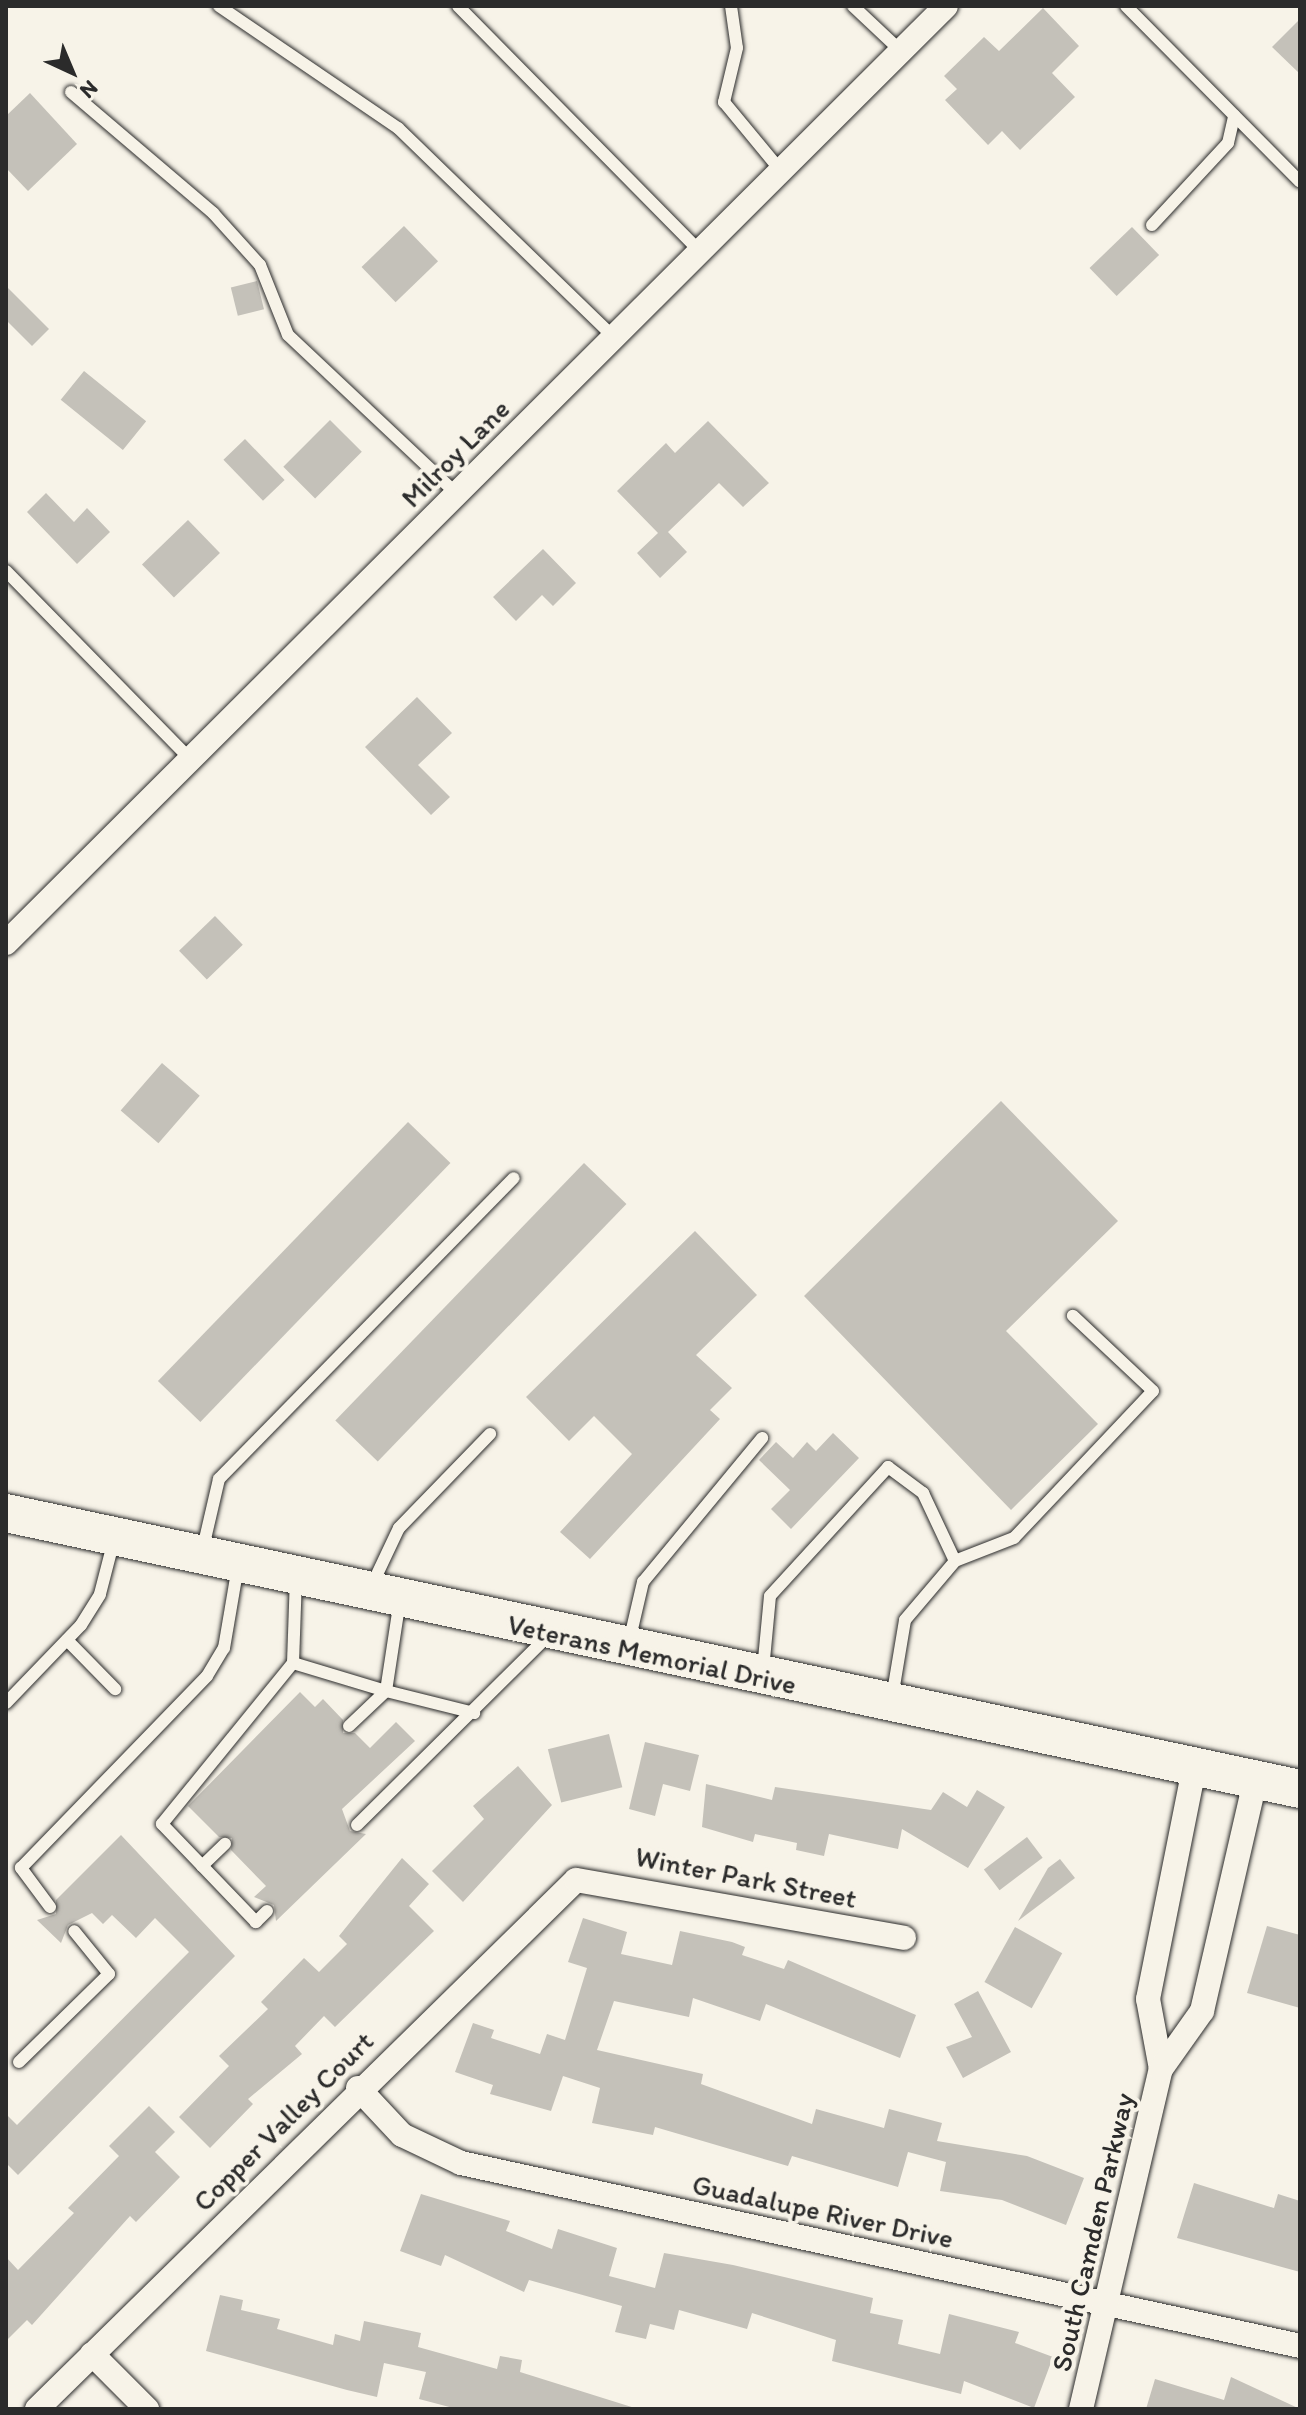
<!DOCTYPE html>
<html>
<head>
<meta charset="utf-8">
<style>
	body { margin:0 }
	#map { position:relative; width:1306px; height:2415px; overflow:hidden; background:#f7f3e8; font-family:Itim,sans-serif }
	div>[style] { position:absolute }
	[style*='--x'] { left:calc(var(--x)*1px); top:calc(var(--y)*1px); width:calc(var(--w)*1px); rotate:calc(var(--a)*1deg) }
	.building>* { inset:0; background:#c4c1b9; transform-origin:0 0 }
	.roads { filter:drop-shadow(0 0 2px #2b2b2b) drop-shadow(0 0 2px #2b2b2b) }
	.service>* { height:12px; margin:-6px; padding:0 6px; transform-origin:6px; border-radius:6px; background:#f7f3e8 }
	.minor>* { height:24px; margin:-12px; padding:0 12px; transform-origin:12px; border-radius:12px; background:#f7f3e8 }
	.primary>* { height:38px; margin:-19px; padding:0 19px; transform-origin:19px; border-radius:19px; background:#f7f3e8 }
	span { translate:-50% -50%; white-space:nowrap; text-align:center; line-height:1.15; -webkit-text-stroke:8px #f7f3e8; paint-order:stroke }
	.street-label { font-size:28px; color:#2b2b2b }
	.frame { position:absolute; inset:0; border:8px solid #2b2b2b; pointer-events:none }
	.north { position:absolute; left:32px; top:32px; width:80px; height:80px; -webkit-text-stroke:6px #f7f3e8; paint-order:stroke; rotate:136deg; font-size:22px; font-weight:700; line-height:32px; text-align:center; color:#2b2b2b }
	.north::after { content:''; display:block; margin:auto; width:28px; height:36px; background:#2b2b2b; clip-path:polygon(50% 0,100% 100%,50% 72%,0 100%) }
</style>
</head>
<body>
<div id="map">
	<div class="building">
		<i style="clip-path:polygon(1043px 8px,1079px 46px,1052px 73px,1075px 97px,1020px 150px,1002px 131px,988px 145px,945px 100px,957px 89px,944px 76px,984px 37px,999px 51px)"></i>
		<i style="clip-path:polygon(1300px 19px,1300px 74px,1272px 47px)"></i>
		<i style="clip-path:polygon(30px 93px,77px 144px,28px 191px,6px 168px,6px 116px)"></i>
		<i style="left:404px;top:226px;width:49px;height:59px;rotate:46deg"></i>
		<i style="left:1132px;top:227px;width:39px;height:59px;rotate:46deg"></i>
		<i style="left:257px;top:281px;width:29px;height:27px;rotate:76deg"></i>
		<i style="clip-path:polygon(6px 286px,49px 329px,32px 346px,6px 320px)"></i>
		<i style="left:84px;top:371px;width:80px;height:37px;rotate:39deg"></i>
		<i style="left:330px;top:420px;width:45px;height:66px;rotate:45deg"></i>
		<i style="clip-path:polygon(708px 421px,769px 483px,743px 507px,719px 483px,668px 532px,687px 552px,660px 578px,637px 553px,658px 533px,617px 491px,666px 443px,675px 453px)"></i>
		<i style="left:245px;top:439px;width:57px;height:30px;rotate:46deg"></i>
		<i style="clip-path:polygon(46px 493px,74px 522px,87px 508px,110px 532px,77px 564px,27px 512px)"></i>
		<i style="left:188px;top:520px;width:46px;height:64px;rotate:46deg"></i>
		<i style="clip-path:polygon(543px 549px,576px 583px,553px 606px,542px 595px,516px 621px,493px 597px)"></i>
		<i style="clip-path:polygon(417px 697px,452px 733px,418px 765px,450px 797px,431px 815px,365px 747px)"></i>
		<i style="left:215px;top:916px;width:40px;height:50px;rotate:46deg"></i>
		<i style="left:162px;top:1063px;width:50px;height:63px;rotate:41deg"></i>
		<i style="clip-path:polygon(1001px 1101px,1118px 1221px,1006px 1331px,1098px 1424px,1011px 1510px,804px 1296px)"></i>
		<i style="left:408px;top:1122px;width:59px;height:360px;rotate:44deg"></i>
		<i style="left:584px;top:1163px;width:59px;height:358px;rotate:44deg"></i>
		<i style="clip-path:polygon(695px 1231px,757px 1295px,696px 1355px,732px 1388px,710px 1410px,720px 1419px,590px 1559px,560px 1532px,632px 1454px,594px 1416px,569px 1441px,526px 1397px)"></i>
		<i style="clip-path:polygon(833px 1433px,859px 1458px,791px 1529px,771px 1509px,790px 1490px,759px 1460px,776px 1442px,793px 1458px,807px 1442px,816px 1451px)"></i>
		<i style="clip-path:polygon(300px 1692px,315px 1707px,323px 1699px,343px 1720px,343px 1733px,355px 1733px,370px 1748px,396px 1722px,415px 1741px,342px 1809px,350px 1831px,366px 1834px,276px 1921px,274px 1905px,254px 1897px,266px 1886px,231px 1850px,232px 1838px,219px 1837px,188px 1806px)"></i>
		<i style="left:609px;top:1734px;width:55px;height:63px;rotate:76deg"></i>
		<i style="clip-path:polygon(645px 1742px,699px 1755px,690px 1791px,663px 1784px,655px 1816px,629px 1809px)"></i>
		<i style="clip-path:polygon(518px 1766px,552px 1805px,463px 1902px,432px 1871px,484px 1819px,473px 1806px)"></i>
		<i style="clip-path:polygon(706px 1784px,772px 1800px,775px 1787px,931px 1810px,943px 1792px,967px 1807px,977px 1790px,1005px 1807px,968px 1868px,902px 1829px,898px 1849px,829px 1834px,824px 1856px,796px 1850px,797px 1843px,755px 1834px,753px 1842px,702px 1827px)"></i>
		<i style="clip-path:polygon(121px 1835px,235px 1956px,18px 2175px,6px 2163px,6px 2114px,17px 2125px,189px 1952px,155px 1918px,136px 1938px,112px 1915px,103px 1924px,92px 1913px,68px 1925px,61px 1943px,37px 1920px,56px 1914px,56px 1900px)"></i>
		<i style="left:1027px;top:1837px;width:26px;height:54px;rotate:53deg"></i>
		<i style="clip-path:polygon(402px 1858px,429px 1884px,409px 1906px,434px 1931px,335px 2027px,324px 2016px,295px 2046px,302px 2054px,248px 2099px,253px 2104px,210px 2148px,179px 2117px,229px 2066px,219px 2056px,268px 2009px,261px 2002px,304px 1958px,319px 1972px,347px 1944px,339px 1936px)"></i>
		<i style="clip-path:polygon(1060px 1859px,1075px 1878px,1018px 1921px,1048px 1868px)"></i>
		<i style="clip-path:polygon(583px 1918px,627px 1932px,621px 1954px,672px 1965px,680px 1931px,732px 1942px,745px 1947px,742px 1955px,784px 1969px,788px 1960px,916px 2015px,900px 2058px,766px 2004px,760px 2021px,693px 1998px,689px 2017px,614px 2001px,597px 2050px,703px 2074px,701px 2084px,812px 2124px,816px 2109px,884px 2128px,889px 2109px,942px 2123px,937px 2141px,1027px 2156px,1084px 2178px,1066px 2225px,1002px 2200px,940px 2191px,946px 2162px,908px 2152px,898px 2187px,792px 2156px,788px 2166px,655px 2127px,653px 2135px,592px 2123px,600px 2088px,563px 2076px,551px 2111px,490px 2094px,493px 2085px,455px 2072px,473px 2023px,494px 2030px,491px 2038px,540px 2054px,547px 2034px,565px 2040px,587px 1968px,568px 1962px)"></i>
		<i style="clip-path:polygon(1267px 1926px,1300px 1935px,1300px 2008px,1247px 1993px)"></i>
		<i style="left:1015px;top:1927px;width:54px;height:63px;rotate:29deg"></i>
		<i style="clip-path:polygon(978px 1991px,1011px 2052px,963px 2078px,946px 2047px,972px 2037px,954px 2004px)"></i>
		<i style="clip-path:polygon(149px 2106px,175px 2132px,155px 2152px,180px 2177px,136px 2222px,130px 2216px,32px 2325px,27px 2320px,6px 2341px,6px 2257px,18px 2270px,74px 2213px,68px 2208px,119px 2156px,109px 2146px)"></i>
		<i style="clip-path:polygon(1194px 2183px,1274px 2208px,1278px 2194px,1300px 2201px,1300px 2272px,1177px 2238px)"></i>
		<i style="clip-path:polygon(421px 2194px,510px 2221px,506px 2231px,552px 2249px,558px 2229px,617px 2248px,609px 2276px,655px 2288px,664px 2253px,733px 2265px,873px 2298px,870px 2313px,903px 2320px,898px 2344px,940px 2354px,949px 2314px,1019px 2332px,1015px 2343px,1053px 2357px,1034px 2408px,964px 2381px,961px 2394px,832px 2361px,836px 2340px,752px 2313px,747px 2329px,679px 2310px,674px 2330px,650px 2324px,646px 2339px,615px 2332px,622px 2306px,529px 2280px,524px 2292px,445px 2255px,441px 2266px,400px 2251px)"></i>
		<i style="clip-path:polygon(220px 2295px,243px 2300px,241px 2310px,280px 2319px,277px 2329px,333px 2345px,335px 2334px,360px 2341px,364px 2321px,421px 2333px,418px 2347px,497px 2369px,500px 2356px,522px 2360px,520px 2372px,638px 2409px,457px 2409px,419px 2399px,426px 2372px,384px 2363px,377px 2397px,347px 2390px,206px 2351px)"></i>
		<i style="clip-path:polygon(1231px 2377px,1300px 2409px,1146px 2409px,1155px 2379px,1224px 2400px)"></i>
	</div>
	<div class="roads">
		<div class="service">
			<i style="--x:219;--y:6;--w:217;--a:34.3"></i>
			<i style="--x:398;--y:128;--w:301;--a:44.1"></i>
			<i style="--x:458;--y:6;--w:344;--a:45.4"></i>
			<i style="--x:731;--y:6;--w:42;--a:81.9"></i>
			<i style="--x:737;--y:48;--w:56;--a:103.5"></i>
			<i style="--x:724;--y:102;--w:89;--a:50.4"></i>
			<i style="--x:853;--y:6;--w:66;--a:43.2"></i>
			<i style="--x:1126;--y:6;--w:247;--a:45.3"></i>
			<i style="--x:71;--y:92;--w:187;--a:40.4"></i>
			<i style="--x:213;--y:213;--w:70;--a:47.9"></i>
			<i style="--x:260;--y:265;--w:75;--a:68.2"></i>
			<i style="--x:288;--y:335;--w:232;--a:43.3"></i>
			<i style="--x:1152;--y:225;--w:112;--a:-47.2"></i>
			<i style="--x:1228;--y:143;--w:28;--a:-77"></i>
			<i style="--x:6;--y:571;--w:264;--a:45.6"></i>
			<i style="--x:202;--y:1552;--w:75;--a:-76.9"></i>
			<i style="--x:219;--y:1479;--w:421;--a:-45.6"></i>
			<i style="--x:372;--y:1585;--w:63;--a:-64.7"></i>
			<i style="--x:399;--y:1528;--w:131;--a:-45.9"></i>
			<i style="--x:67;--y:1640;--w:69;--a:45.6"></i>
			<i style="--x:629;--y:1642;--w:62;--a:-76.9"></i>
			<i style="--x:643;--y:1582;--w:187;--a:-50.4"></i>
			<i style="--x:293;--y:1663;--w:97;--a:16.8"></i>
			<i style="--x:386;--y:1691;--w:92;--a:-81.3"></i>
			<i style="--x:763;--y:1670;--w:74;--a:-84.6"></i>
			<i style="--x:770;--y:1596;--w:175;--a:-47.5"></i>
			<i style="--x:888;--y:1467;--w:44;--a:36.6"></i>
			<i style="--x:923;--y:1493;--w:75;--a:64.8"></i>
			<i style="--x:892;--y:1698;--w:79;--a:-80.5"></i>
			<i style="--x:905;--y:1620;--w:77;--a:-49.7"></i>
			<i style="--x:955;--y:1561;--w:63;--a:-21.3"></i>
			<i style="--x:1014;--y:1538;--w:202;--a:-46.6"></i>
			<i style="--x:1153;--y:1391;--w:110;--a:-136.8"></i>
			<i style="--x:6;--y:1703;--w:108;--a:-46.1"></i>
			<i style="--x:81;--y:1625;--w:36;--a:-58"></i>
			<i style="--x:100;--y:1594;--w:56;--a:-75.5"></i>
			<i style="--x:349;--y:1726;--w:51;--a:-43.4"></i>
			<i style="--x:386;--y:1691;--w:91;--a:14"></i>
			<i style="--x:357;--y:1825;--w:270;--a:-44.7"></i>
			<i style="--x:202;--y:1866;--w:32;--a:-44"></i>
			<i style="--x:50;--y:1907;--w:49;--a:-126.6"></i>
			<i style="--x:21;--y:1868;--w:267;--a:-45.9"></i>
			<i style="--x:207;--y:1676;--w:33;--a:-59"></i>
			<i style="--x:224;--y:1648;--w:83;--a:-80.3"></i>
			<i style="--x:267;--y:1911;--w:16;--a:135"></i>
			<i style="--x:256;--y:1922;--w:136;--a:-133.8"></i>
			<i style="--x:162;--y:1824;--w:208;--a:-50.9"></i>
			<i style="--x:293;--y:1663;--w:84;--a:-88"></i>
			<i style="--x:19;--y:2062;--w:126;--a:-44.4"></i>
			<i style="--x:109;--y:1974;--w:55;--a:-129.1"></i>
		</div>
		<div class="minor">
			<i style="--x:6;--y:943;--w:1327;--a:-44.91"></i>
			<i style="--x:1161;--y:2069;--w:71;--a:-100.5"></i>
			<i style="--x:1148;--y:1999;--w:240;--a:-78.7"></i>
			<i style="--x:358;--y:2088;--w:64;--a:46.9"></i>
			<i style="--x:402;--y:2135;--w:65;--a:25.4"></i>
			<i style="--x:461;--y:2163;--w:859;--a:12.3"></i>
			<i style="--x:92;--y:2354;--w:78;--a:45"></i>
			<i style="--x:37;--y:2409;--w:755;--a:-44.46"></i>
			<i style="--x:576;--y:1880;--w:333;--a:10"></i>
			<i style="--x:1081;--y:2409;--w:349;--a:-76.8"></i>
			<i style="--x:1161;--y:2069;--w:71;--a:-54.7"></i>
			<i style="--x:1202;--y:2011;--w:239;--a:-77"></i>
		</div>
		<div class="primary">
			<i style="--x:6;--y:1513;--w:1323;--a:12.04"></i>
		</div>
	</div>
	<div class="street-label">
		<span style="left:455px;top:453px;rotate:-45deg">Milroy Lane</span>
		<span style="left:652px;top:1654px;rotate:12deg">Veterans Memorial Drive</span>
		<span style="left:746px;top:1877px;rotate:11deg">Winter Park Street</span>
		<span style="left:283px;top:2121px;rotate:-45deg">Copper Valley Court</span>
		<span style="left:823px;top:2211px;rotate:12deg">Guadalupe River Drive</span>
		<span style="left:1092px;top:2232px;rotate:-77deg">South Camden Parkway</span>
	</div>
	<div class="frame"></div>
	<div class="north">N</div>
</div>
</body>
</html>
